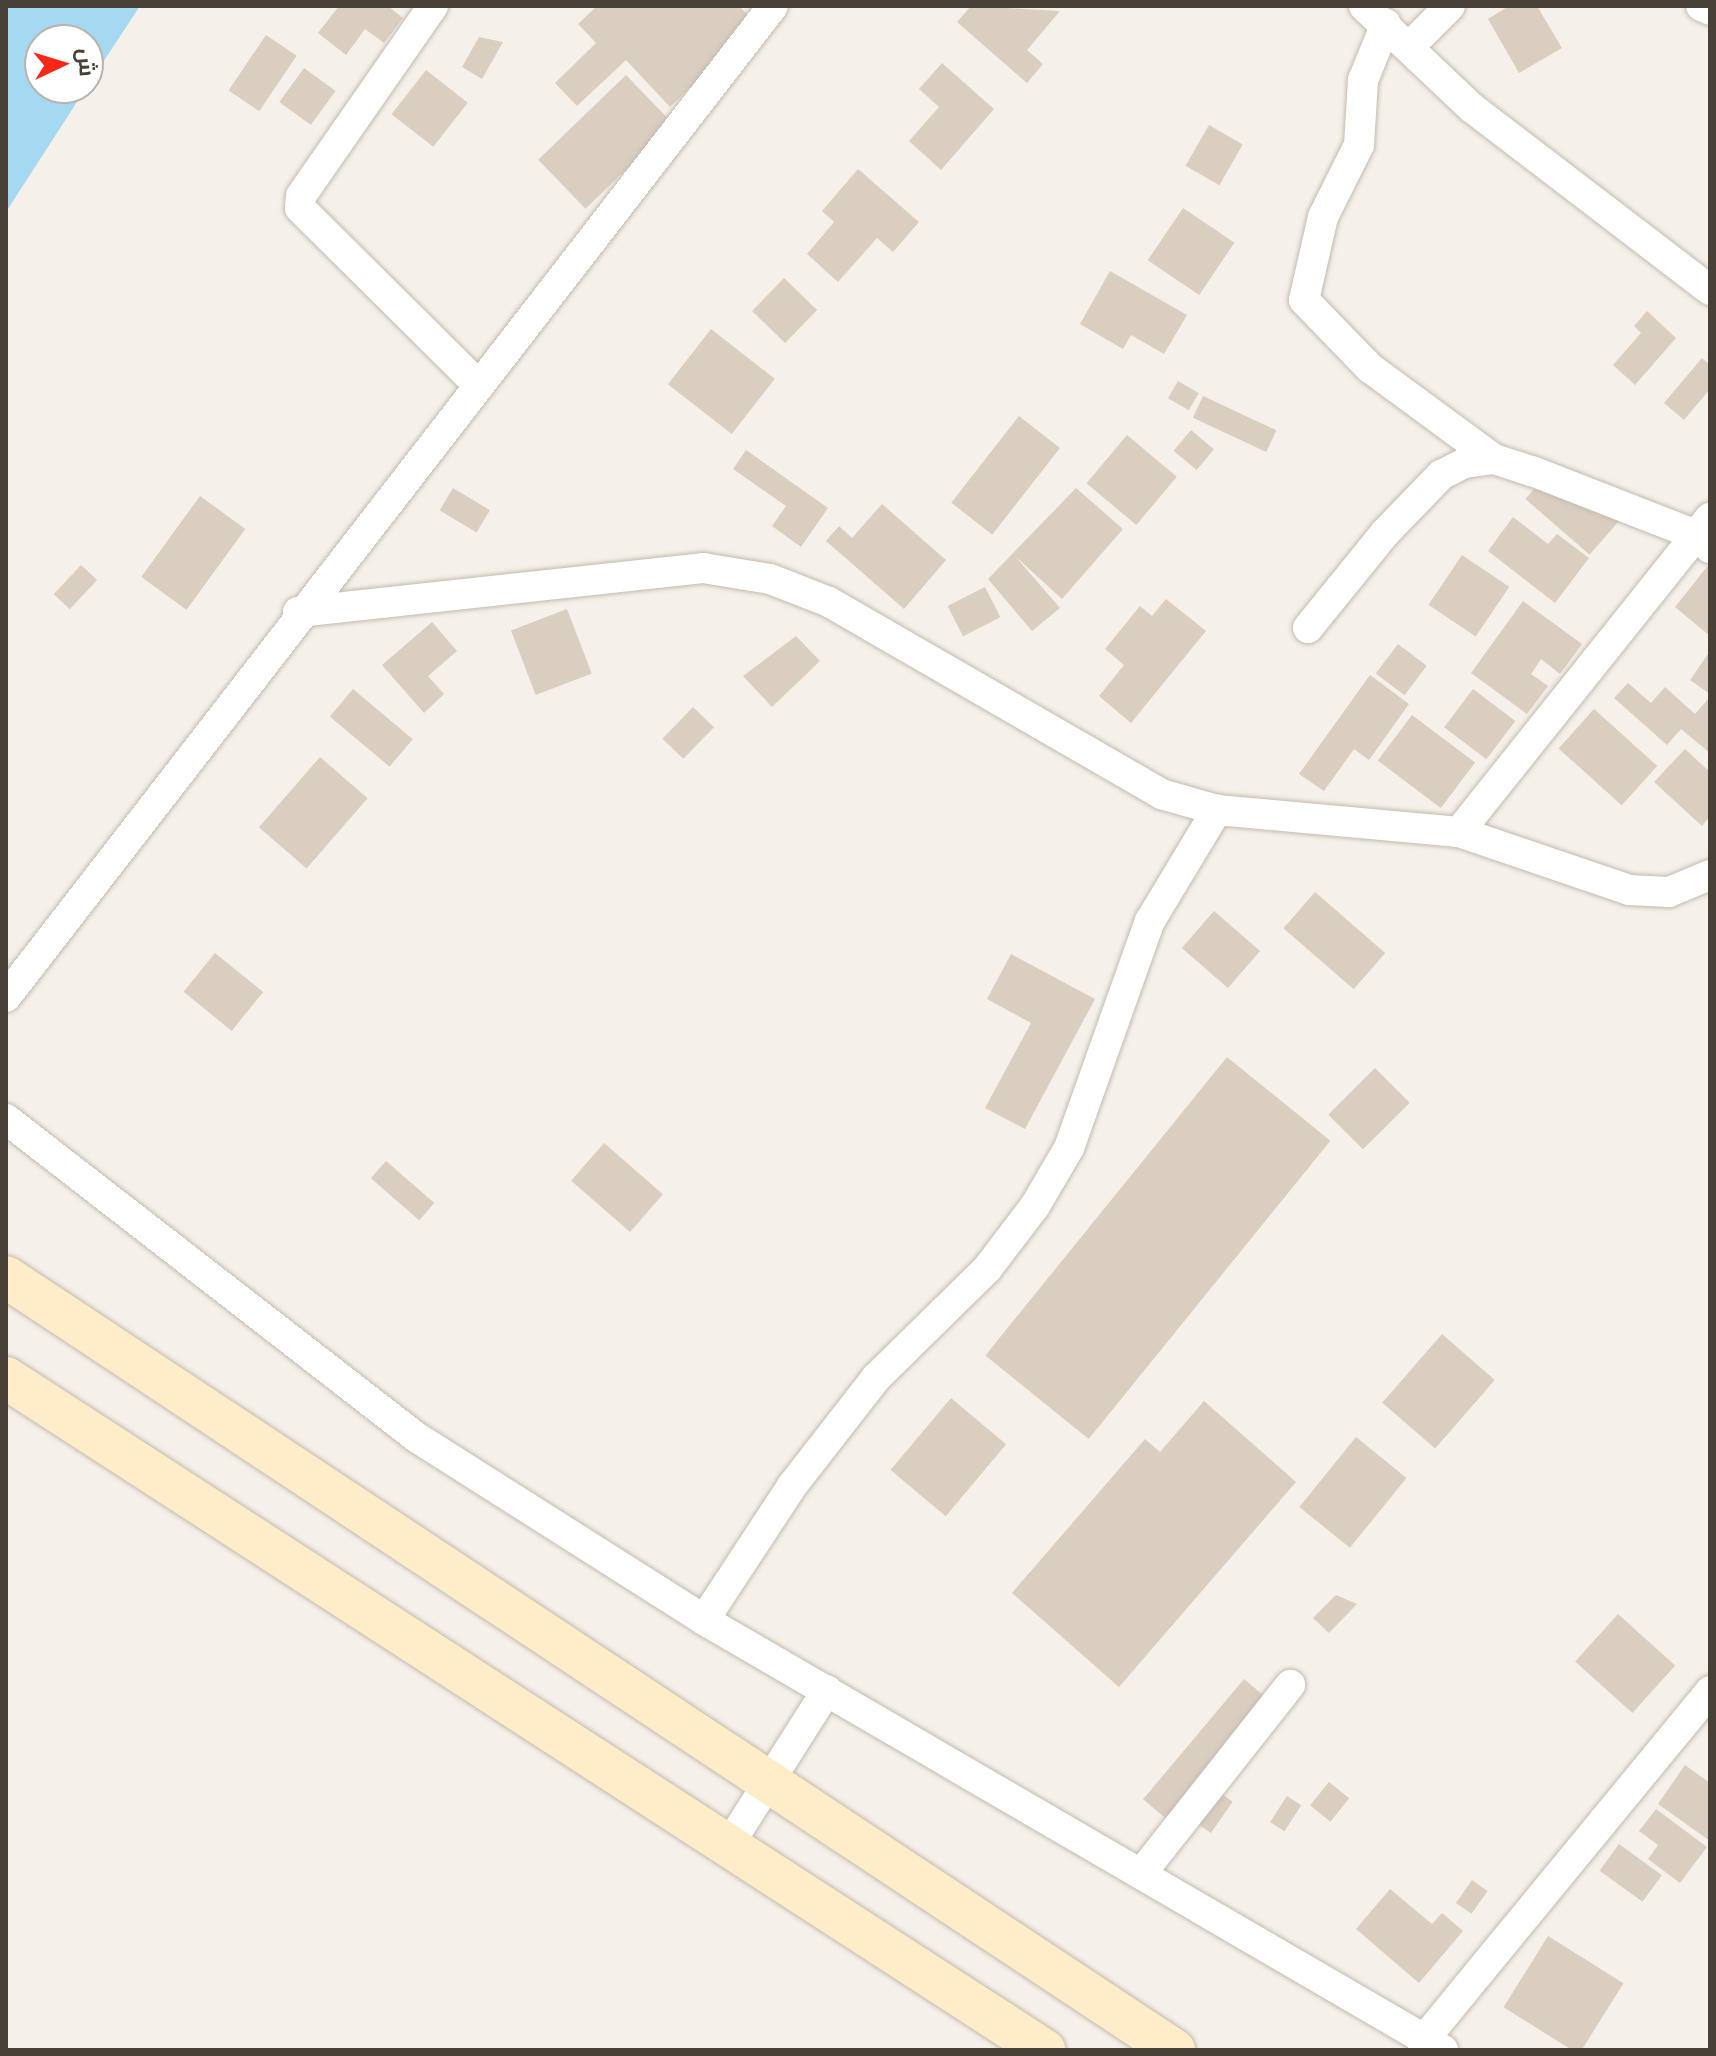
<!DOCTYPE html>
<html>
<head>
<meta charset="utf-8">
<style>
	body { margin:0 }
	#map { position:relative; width:1716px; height:2056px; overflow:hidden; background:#f5f0e9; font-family:"Alegreya Sans",Cairo,sans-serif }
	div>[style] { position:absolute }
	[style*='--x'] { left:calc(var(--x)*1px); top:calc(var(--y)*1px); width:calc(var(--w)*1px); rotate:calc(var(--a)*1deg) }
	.water>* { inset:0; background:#a5d9f2 }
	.building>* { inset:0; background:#dacec1; transform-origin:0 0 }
	.roads { filter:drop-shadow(0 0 2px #c3baae) drop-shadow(0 0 2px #c3baae) }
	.minor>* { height:30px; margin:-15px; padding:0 15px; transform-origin:15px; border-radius:15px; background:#fff }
	.secondary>* { height:42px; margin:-21px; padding:0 21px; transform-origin:21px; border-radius:21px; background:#ffedc9 }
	span { translate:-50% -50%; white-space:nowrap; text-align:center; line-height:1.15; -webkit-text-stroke:6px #fff; paint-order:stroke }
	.frame { position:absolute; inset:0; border:8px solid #494037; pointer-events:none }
	.north { position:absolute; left:24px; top:24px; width:80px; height:80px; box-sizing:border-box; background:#fff; border:2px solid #b6b3af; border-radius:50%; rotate:86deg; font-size:22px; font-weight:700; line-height:32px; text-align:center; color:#494037 }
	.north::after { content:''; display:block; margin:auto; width:28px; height:36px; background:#fc2618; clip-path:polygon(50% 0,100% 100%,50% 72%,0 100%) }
</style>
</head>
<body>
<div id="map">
	<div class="water">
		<i style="clip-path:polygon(6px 6px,140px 6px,88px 85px,88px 40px,40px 40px,40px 88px,86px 88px,6px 212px)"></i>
	</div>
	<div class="building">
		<i style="clip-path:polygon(339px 6px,388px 6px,403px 18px,384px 43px,365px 29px,346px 55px,318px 33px)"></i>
		<i style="clip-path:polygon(597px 6px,739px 6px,756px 24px,670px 107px,626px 60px,577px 106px,555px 83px,596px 43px,578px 24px)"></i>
		<i style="clip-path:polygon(971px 6px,1060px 11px,1027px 50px,1043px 64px,1027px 83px,957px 22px)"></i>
		<i style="clip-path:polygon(1509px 6px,1537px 6px,1562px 48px,1519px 73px,1488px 19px)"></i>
		<i style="left:266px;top:35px;width:37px;height:67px;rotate:34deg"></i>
		<i style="clip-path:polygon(479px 37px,503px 42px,482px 79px,462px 67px)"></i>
		<i style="clip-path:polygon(942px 63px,994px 109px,941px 170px,909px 141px,939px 107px,919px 89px)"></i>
		<i style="left:304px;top:68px;width:39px;height:42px;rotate:36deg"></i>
		<i style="left:426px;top:70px;width:53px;height:56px;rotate:38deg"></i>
		<i style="left:626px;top:75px;width:68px;height:122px;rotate:46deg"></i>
		<i style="left:1209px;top:125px;width:39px;height:47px;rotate:30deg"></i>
		<i style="clip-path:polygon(858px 169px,919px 222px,893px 252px,877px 238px,838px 282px,807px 254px,834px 222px,822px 211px)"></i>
		<i style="left:1183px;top:208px;width:62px;height:63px;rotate:34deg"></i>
		<i style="clip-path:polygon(1110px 271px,1187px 315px,1164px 354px,1131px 335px,1123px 349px,1080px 324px)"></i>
		<i style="left:784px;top:278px;width:46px;height:46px;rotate:44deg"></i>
		<i style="clip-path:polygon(1647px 311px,1676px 338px,1635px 385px,1613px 365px,1641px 333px,1634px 326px)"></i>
		<i style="left:711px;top:329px;width:81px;height:70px;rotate:38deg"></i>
		<i style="clip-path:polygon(1702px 358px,1710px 365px,1710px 389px,1684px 420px,1664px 403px)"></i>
		<i style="left:1178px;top:381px;width:24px;height:20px;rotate:30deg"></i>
		<i style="left:1203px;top:396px;width:81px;height:24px;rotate:25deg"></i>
		<i style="left:1019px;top:416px;width:52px;height:110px;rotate:38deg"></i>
		<i style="left:1191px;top:430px;width:30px;height:27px;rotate:40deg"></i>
		<i style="left:1127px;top:435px;width:65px;height:63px;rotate:40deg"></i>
		<i style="clip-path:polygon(746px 450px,828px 508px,801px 547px,772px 526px,786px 506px,733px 469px)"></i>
		<i style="left:1555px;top:465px;width:85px;height:45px;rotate:41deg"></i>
		<i style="left:453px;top:488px;width:43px;height:26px;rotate:31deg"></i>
		<i style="clip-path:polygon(1076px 488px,1123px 529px,1062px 599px,1015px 556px,1060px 608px,1032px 631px,988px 579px)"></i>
		<i style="left:200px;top:496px;width:56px;height:100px;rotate:36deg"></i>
		<i style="clip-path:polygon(882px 504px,946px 560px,904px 609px,826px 541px,839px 526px,852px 538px)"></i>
		<i style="clip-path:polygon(1513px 517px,1548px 544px,1557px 534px,1589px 558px,1555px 603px,1488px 551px)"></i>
		<i style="left:1462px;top:555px;width:57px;height:60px;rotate:34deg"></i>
		<i style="clip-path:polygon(1710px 563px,1710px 636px,1675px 607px)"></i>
		<i style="left:81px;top:565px;width:22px;height:40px;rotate:43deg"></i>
		<i style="left:985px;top:587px;width:34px;height:42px;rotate:63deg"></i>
		<i style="clip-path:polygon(1166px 599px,1206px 631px,1131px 723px,1099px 696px,1124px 665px,1105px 649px,1140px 606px,1152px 616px)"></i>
		<i style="clip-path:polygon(1523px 601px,1582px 644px,1560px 674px,1541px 659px,1531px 674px,1548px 686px,1527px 714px,1471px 673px)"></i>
		<i style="left:567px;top:609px;width:69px;height:60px;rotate:69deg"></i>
		<i style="clip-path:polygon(432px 622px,457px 651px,428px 676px,444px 694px,424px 713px,382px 665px)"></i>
		<i style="clip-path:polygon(796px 636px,820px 661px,772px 707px,743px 676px)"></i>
		<i style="left:1398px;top:644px;width:36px;height:37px;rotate:37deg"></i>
		<i style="clip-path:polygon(1710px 651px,1710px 694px,1690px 680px)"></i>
		<i style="clip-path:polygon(1370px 675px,1409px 704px,1369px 760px,1354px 749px,1324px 791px,1299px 774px)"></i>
		<i style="clip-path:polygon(1628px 683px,1651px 703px,1665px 687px,1695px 714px,1710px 697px,1710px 753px,1681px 729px,1667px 745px,1614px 698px)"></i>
		<i style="left:353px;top:689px;width:78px;height:36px;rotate:40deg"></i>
		<i style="left:1473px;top:689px;width:53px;height:48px;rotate:37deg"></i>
		<i style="left:693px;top:707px;width:29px;height:44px;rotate:44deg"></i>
		<i style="left:1594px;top:709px;width:85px;height:53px;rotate:42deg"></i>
		<i style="left:1412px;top:715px;width:79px;height:57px;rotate:37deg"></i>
		<i style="clip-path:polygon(1685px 749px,1710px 772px,1710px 816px,1702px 826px,1654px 782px)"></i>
		<i style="left:320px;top:757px;width:63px;height:93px;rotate:41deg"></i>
		<i style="left:1315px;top:892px;width:93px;height:48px;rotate:41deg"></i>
		<i style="left:1214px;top:911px;width:61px;height:49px;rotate:41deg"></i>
		<i style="left:215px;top:953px;width:62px;height:50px;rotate:39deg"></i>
		<i style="clip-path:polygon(1011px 954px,1095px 999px,1025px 1129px,985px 1108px,1031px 1023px,987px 999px)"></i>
		<i style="left:1227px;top:1057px;width:133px;height:384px;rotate:39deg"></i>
		<i style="left:1375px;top:1068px;width:49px;height:66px;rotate:45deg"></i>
		<i style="left:604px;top:1143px;width:78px;height:50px;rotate:41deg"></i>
		<i style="left:386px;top:1161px;width:64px;height:23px;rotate:41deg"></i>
		<i style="left:1442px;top:1334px;width:70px;height:91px;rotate:41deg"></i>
		<i style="left:951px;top:1398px;width:72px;height:94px;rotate:40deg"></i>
		<i style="clip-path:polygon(1204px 1401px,1296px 1482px,1119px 1687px,1012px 1593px,1145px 1439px,1160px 1452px)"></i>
		<i style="left:1356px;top:1437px;width:65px;height:90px;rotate:39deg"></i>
		<i style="clip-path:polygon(1336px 1595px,1357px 1604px,1329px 1633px,1313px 1618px)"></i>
		<i style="left:1618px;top:1614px;width:77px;height:64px;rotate:42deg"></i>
		<i style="left:1244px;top:1679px;width:35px;height:157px;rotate:40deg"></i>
		<i style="clip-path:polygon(1685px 1765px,1710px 1783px,1710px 1841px,1658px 1804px)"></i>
		<i style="left:1329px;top:1782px;width:26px;height:30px;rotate:39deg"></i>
		<i style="left:1213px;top:1788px;width:24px;height:38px;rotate:35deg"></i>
		<i style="left:1287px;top:1796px;width:17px;height:31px;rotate:33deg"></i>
		<i style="clip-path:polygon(1656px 1809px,1707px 1847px,1680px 1883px,1648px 1859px,1658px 1845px,1639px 1831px)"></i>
		<i style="left:1619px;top:1844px;width:53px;height:33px;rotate:36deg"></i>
		<i style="left:1472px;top:1880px;width:19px;height:28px;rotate:35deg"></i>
		<i style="clip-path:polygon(1390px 1889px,1432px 1924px,1442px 1913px,1463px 1931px,1419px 1983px,1356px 1929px)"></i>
		<i style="left:1548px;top:1936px;width:89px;height:84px;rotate:32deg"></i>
	</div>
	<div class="roads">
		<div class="minor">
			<i style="--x:433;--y:6;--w:231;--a:124.8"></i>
			<i style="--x:301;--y:196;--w:12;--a:95"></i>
			<i style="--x:300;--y:208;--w:250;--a:44.8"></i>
			<i style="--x:1364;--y:6;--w:149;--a:43.4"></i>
			<i style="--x:1472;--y:108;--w:300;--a:37.4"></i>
			<i style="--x:1701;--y:6;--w:10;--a:24"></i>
			<i style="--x:1386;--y:24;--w:61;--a:112.3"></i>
			<i style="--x:1363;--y:80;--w:65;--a:93.5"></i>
			<i style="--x:1359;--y:145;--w:80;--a:116.6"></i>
			<i style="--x:1323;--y:217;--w:85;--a:102.9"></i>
			<i style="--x:1304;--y:300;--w:95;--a:45.9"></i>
			<i style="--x:1370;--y:368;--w:154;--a:36.3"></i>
			<i style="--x:1411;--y:45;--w:55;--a:-45"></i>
			<i style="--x:298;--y:612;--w:407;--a:-6.2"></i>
			<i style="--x:703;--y:568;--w:68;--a:9.3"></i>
			<i style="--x:770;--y:579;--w:63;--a:21.3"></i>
			<i style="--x:829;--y:602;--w:384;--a:30"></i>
			<i style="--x:1161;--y:794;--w:58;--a:15.9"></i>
			<i style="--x:1217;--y:810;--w:243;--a:5.2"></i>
			<i style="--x:1459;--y:832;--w:180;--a:18.8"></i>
			<i style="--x:1629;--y:890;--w:40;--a:2.9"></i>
			<i style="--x:1669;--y:892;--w:44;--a:-22.5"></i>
			<i style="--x:1308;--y:628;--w:122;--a:-51"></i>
			<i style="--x:1385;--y:533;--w:81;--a:-46"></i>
			<i style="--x:1441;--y:475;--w:27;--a:-27"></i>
			<i style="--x:1465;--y:463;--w:29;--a:-8"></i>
			<i style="--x:1494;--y:459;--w:40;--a:18"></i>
			<i style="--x:1532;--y:471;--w:176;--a:21.3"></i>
			<i style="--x:1696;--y:535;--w:19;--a:43"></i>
			<i style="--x:1459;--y:832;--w:402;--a:-51.4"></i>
			<i style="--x:6;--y:997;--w:1253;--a:-52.26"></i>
			<i style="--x:6;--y:1119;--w:519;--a:37.8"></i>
			<i style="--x:416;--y:1437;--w:341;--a:32.4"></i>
			<i style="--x:704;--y:1620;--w:855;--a:30.19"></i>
			<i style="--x:704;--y:1620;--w:160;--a:-56.7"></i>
			<i style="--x:792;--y:1486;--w:137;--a:-52.1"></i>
			<i style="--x:876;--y:1378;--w:156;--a:-44.5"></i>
			<i style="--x:987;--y:1269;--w:79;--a:-52.7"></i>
			<i style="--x:1035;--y:1206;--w:67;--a:-59.6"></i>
			<i style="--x:1069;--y:1148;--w:241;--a:-70.4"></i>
			<i style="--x:1150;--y:921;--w:130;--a:-58.9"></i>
			<i style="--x:730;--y:1843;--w:181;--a:-57.6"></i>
			<i style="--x:1144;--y:1870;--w:236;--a:-51.7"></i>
			<i style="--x:1422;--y:2042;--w:454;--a:-50.6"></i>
		</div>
		<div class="secondary">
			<i style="--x:6;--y:1277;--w:1401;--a:33.5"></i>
			<i style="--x:6;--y:1378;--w:1237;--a:32.92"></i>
		</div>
	</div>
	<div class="frame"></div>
	<div class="north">ش</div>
</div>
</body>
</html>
